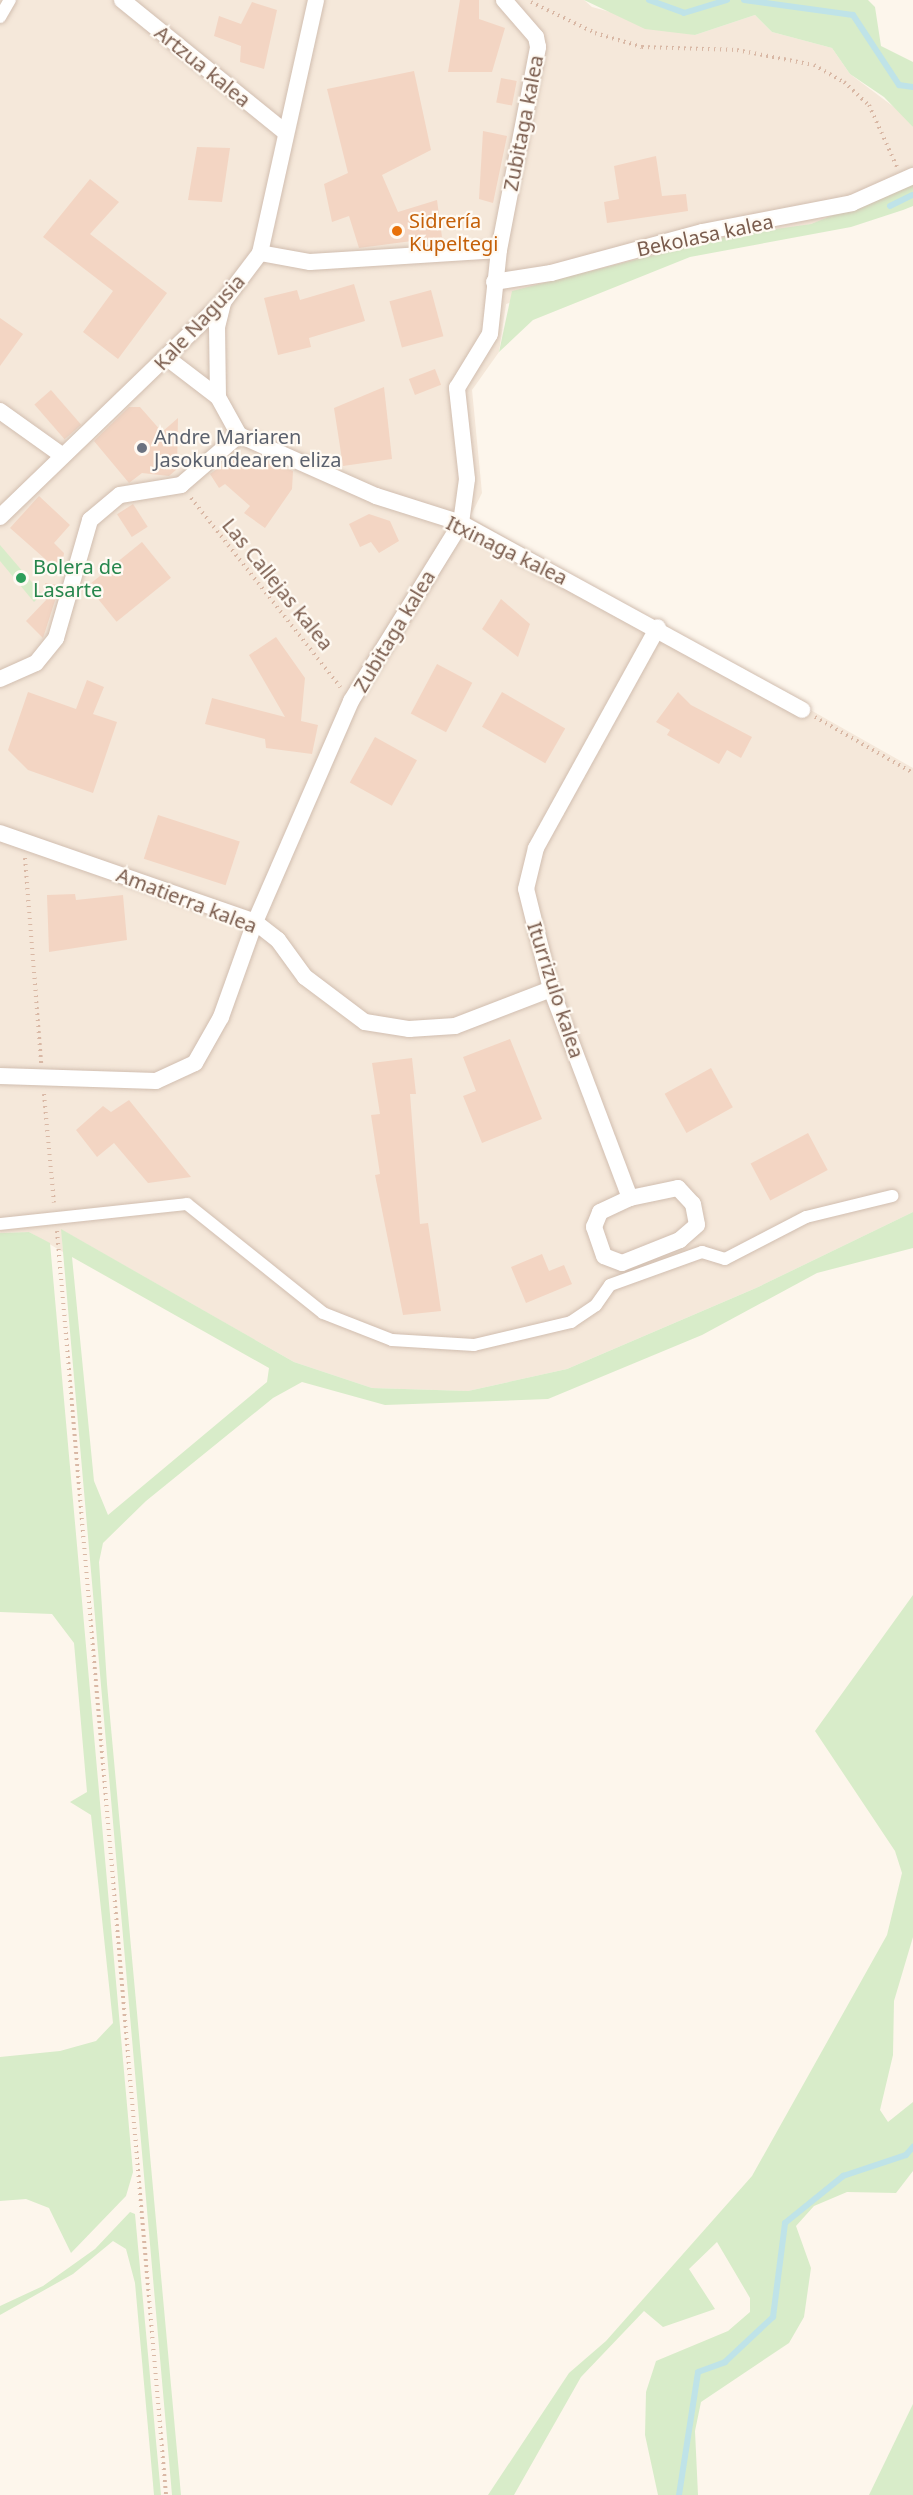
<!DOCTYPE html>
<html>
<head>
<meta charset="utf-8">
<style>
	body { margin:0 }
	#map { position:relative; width:913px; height:2495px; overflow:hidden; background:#fdf6ec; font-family:"Noto Sans",sans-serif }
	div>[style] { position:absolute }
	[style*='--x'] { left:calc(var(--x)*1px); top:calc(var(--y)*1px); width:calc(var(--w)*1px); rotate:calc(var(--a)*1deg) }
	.residential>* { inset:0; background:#f5e8da }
	.green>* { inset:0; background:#d8ecc9 }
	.stream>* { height:6px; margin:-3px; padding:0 3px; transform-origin:3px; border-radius:3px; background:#bfe3e8 }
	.building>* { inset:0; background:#f3d5c3; transform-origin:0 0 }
	.path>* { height:4px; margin-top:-2px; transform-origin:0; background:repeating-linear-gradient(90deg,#d9b8a5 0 1.5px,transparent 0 6px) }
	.roads { filter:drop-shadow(0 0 2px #d1beb0) drop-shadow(0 0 2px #d1beb0) }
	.pedestrian>* { height:12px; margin:-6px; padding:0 6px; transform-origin:6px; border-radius:6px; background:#fff }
	.minor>* { height:16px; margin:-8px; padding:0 8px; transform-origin:8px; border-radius:8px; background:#fff }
	.dots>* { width:16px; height:16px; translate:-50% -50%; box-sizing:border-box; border:3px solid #fffaf3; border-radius:50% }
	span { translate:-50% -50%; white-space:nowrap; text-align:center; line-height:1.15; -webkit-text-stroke:4.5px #fffaf3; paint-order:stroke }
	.street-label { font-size:20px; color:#7a5c4d }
	.food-label { font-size:20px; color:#c56008 }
	.left { translate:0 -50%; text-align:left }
	.worship-label { font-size:20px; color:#5b616d }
	.leisure-label { font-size:20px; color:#27864d }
</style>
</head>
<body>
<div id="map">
	<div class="residential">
		<i style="clip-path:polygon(0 0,584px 0,592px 7px,695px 35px,755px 15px,772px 32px,832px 48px,850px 74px,906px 116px,913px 127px,913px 183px,884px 198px,811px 224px,659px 252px,506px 304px,499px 352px,472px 390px,482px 493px,470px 517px,913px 768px,913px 1212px,756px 1288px,567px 1369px,468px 1391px,372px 1388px,294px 1362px,62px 1230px,63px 1252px,29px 1232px,0 1233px)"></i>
	</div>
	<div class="green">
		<i style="clip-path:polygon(584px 0,868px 0,875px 7px,881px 46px,913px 62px,913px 127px,884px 97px,850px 74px,832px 48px,772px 32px,755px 15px,695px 35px,645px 29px)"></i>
		<i style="clip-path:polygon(913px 183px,913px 206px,903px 210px,851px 227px,690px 257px,533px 320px,499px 352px,512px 291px,733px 235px,811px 224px)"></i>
		<i style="clip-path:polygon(0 545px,42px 594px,34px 602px,0 561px)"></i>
		<i style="clip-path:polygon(evenodd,913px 1212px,913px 1248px,817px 1273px,702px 1335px,548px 1399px,385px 1405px,302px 1382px,273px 1398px,146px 1501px,103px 1543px,99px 1562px,107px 1684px,181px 2495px,172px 2495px,61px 1229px,294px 1362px,372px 1388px,468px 1391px,567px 1369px,756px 1288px,913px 1212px,72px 1257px,269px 1368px,267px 1382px,108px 1515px,94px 1481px,72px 1257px)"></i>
		<i style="clip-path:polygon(29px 1232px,50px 1243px,133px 2172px,126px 2196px,71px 2253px,49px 2208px,26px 2199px,0 2201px,0 2057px,60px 2051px,96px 2041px,113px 2023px,91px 1815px,70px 1802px,87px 1792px,74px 1643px,52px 1614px,0 1612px,0 1233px)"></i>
		<i style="clip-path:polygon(913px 1595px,913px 1937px,894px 2001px,893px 2055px,880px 2110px,888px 2122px,913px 2102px,913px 2171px,896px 2193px,847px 2192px,814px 2206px,796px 2226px,811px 2268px,804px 2317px,789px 2343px,701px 2402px,695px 2431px,698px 2495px,658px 2495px,645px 2435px,646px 2392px,656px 2361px,728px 2331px,750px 2312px,750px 2298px,717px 2242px,689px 2269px,715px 2309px,663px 2327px,644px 2311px,581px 2377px,514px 2495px,488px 2495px,569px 2373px,606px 2341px,752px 2176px,887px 1935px,902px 1873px,895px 1851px,815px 1731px)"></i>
		<i style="clip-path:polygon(130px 2212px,135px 2214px,161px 2495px,154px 2495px,135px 2283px,126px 2249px,113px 2241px,73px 2274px,0 2315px,0 2306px,43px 2286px,95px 2249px)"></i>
		<i style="clip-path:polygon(913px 2404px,913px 2495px,869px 2495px)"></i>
	</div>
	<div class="stream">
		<i style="--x:649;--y:0;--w:37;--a:20"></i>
		<i style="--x:684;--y:13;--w:45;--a:-16.8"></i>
		<i style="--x:744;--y:0;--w:110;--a:7.8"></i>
		<i style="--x:853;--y:15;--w:84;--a:56.7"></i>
		<i style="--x:899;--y:85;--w:14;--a:8"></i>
		<i style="--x:890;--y:206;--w:25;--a:-26"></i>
		<i style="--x:679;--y:2495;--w:124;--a:-81.2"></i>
		<i style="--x:698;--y:2372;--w:29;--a:-20"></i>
		<i style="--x:725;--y:2362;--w:66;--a:-43.2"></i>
		<i style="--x:773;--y:2317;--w:95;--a:-82.7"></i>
		<i style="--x:785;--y:2223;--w:75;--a:-39"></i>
		<i style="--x:843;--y:2176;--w:66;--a:-18.4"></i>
		<i style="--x:906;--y:2155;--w:11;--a:-49"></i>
	</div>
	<div class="building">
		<i style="clip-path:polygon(460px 0,479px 0,479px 19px,505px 28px,492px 72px,448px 72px)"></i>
		<i style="clip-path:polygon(252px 2px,277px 10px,264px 69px,240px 62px,241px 46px,214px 36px,219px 16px,241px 24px)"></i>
		<i style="clip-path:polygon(414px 71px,431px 150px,382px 175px,398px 212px,437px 200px,442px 237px,359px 248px,349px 216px,332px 222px,324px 184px,348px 173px,327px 89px)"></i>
		<i style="left:501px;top:78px;width:16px;height:25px;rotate:11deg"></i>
		<i style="clip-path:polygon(483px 131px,507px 136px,493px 203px,479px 199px)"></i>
		<i style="clip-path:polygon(197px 147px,230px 148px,222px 202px,188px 200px)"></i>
		<i style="clip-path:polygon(656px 156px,662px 196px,686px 194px,688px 211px,607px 223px,604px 202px,619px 199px,614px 166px)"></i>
		<i style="clip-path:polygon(90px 179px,119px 202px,90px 234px,167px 293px,118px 359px,83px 332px,113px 291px,43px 237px)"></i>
		<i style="clip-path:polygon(354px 284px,365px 321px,309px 338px,311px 347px,278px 355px,264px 298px,297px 290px,300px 300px)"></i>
		<i style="left:431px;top:290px;width:48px;height:43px;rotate:75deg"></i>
		<i style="clip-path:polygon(0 318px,23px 334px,0 366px)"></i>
		<i style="left:435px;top:369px;width:17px;height:28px;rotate:69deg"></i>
		<i style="clip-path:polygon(384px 387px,392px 459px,343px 466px,334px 408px)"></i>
		<i style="left:51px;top:390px;width:46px;height:22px;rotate:49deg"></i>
		<i style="clip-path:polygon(129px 407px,140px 407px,162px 432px,178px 418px,177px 469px,169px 476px,142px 473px,129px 483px,94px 441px)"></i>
		<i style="clip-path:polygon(232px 458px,236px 463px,243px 458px,257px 463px,262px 458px,293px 471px,292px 489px,265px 528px,244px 513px,250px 506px,225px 484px,219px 488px,210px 474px)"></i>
		<i style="clip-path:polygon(39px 496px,70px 525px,54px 543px,64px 553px,61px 573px,10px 528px)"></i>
		<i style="left:133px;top:504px;width:27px;height:19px;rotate:57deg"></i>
		<i style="clip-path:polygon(369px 514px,390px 521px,399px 541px,379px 553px,371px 542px,360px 547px,349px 524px)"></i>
		<i style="left:142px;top:542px;width:46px;height:70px;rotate:51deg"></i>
		<i style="clip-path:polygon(45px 583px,60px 585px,43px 638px,26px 621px,47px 599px)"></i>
		<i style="clip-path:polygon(501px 599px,530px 624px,518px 657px,482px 629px)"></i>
		<i style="clip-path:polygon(276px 637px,305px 678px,301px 721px,318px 725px,312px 754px,266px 748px,265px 739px,205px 724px,212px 698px,285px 717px,249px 655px)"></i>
		<i style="left:437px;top:664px;width:40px;height:56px;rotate:28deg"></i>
		<i style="clip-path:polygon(87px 680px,104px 687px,93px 714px,117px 722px,93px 793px,28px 770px,8px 750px,28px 692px,76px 709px)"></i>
		<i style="left:502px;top:692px;width:73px;height:40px;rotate:30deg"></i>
		<i style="clip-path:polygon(678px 692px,691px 705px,752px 737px,741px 758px,727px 750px,719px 764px,667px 735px,670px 730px,656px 722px)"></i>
		<i style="left:375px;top:737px;width:48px;height:52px;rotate:29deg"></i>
		<i style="left:158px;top:815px;width:86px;height:46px;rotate:18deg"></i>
		<i style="clip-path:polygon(75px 894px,76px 900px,123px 895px,127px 940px,49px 952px,47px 895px)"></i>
		<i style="clip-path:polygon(510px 1039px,542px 1119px,482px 1143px,463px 1096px,476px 1091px,463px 1057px)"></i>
		<i style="clip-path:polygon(412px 1058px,416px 1094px,410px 1094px,420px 1224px,428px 1223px,441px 1311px,403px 1315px,375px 1175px,380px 1174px,371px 1115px,380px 1114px,372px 1063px)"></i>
		<i style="left:711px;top:1068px;width:45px;height:53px;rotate:61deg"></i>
		<i style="clip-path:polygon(129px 1100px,191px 1177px,148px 1183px,114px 1143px,97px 1157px,76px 1130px,103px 1106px,111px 1112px)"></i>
		<i style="left:808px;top:1133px;width:42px;height:65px;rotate:62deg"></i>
		<i style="clip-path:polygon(542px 1254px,549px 1271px,564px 1265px,572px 1284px,526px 1303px,511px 1267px)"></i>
	</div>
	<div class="path">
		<i style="--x:531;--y:2;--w:71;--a:25.8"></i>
		<i style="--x:595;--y:33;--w:49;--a:16.6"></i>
		<i style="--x:642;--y:47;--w:95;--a:1.8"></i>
		<i style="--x:737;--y:50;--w:78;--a:11"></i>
		<i style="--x:814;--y:65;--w:34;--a:30"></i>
		<i style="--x:844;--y:82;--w:34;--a:43"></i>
		<i style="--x:869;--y:105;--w:68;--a:65.7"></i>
		<i style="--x:191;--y:498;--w:241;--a:51.7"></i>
		<i style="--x:815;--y:717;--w:113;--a:29.7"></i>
		<i style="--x:25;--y:858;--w:206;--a:85.5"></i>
		<i style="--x:44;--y:1094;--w:109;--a:84.8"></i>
		<i style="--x:57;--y:1231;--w:1269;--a:85.07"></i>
	</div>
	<div class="roads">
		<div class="pedestrian">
			<i style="--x:0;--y:17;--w:20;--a:-60"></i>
			<i style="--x:0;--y:1224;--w:188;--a:-6.1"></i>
			<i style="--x:187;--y:1204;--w:174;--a:38.7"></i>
			<i style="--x:323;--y:1313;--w:74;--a:21.4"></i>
			<i style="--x:392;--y:1340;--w:82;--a:3.5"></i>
			<i style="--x:474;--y:1345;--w:100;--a:-13.3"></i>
			<i style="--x:571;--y:1322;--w:30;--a:-34"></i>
			<i style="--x:596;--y:1305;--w:24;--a:-55"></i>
			<i style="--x:610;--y:1285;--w:98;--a:-19.7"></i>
			<i style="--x:702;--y:1252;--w:24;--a:17"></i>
			<i style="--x:725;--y:1259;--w:91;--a:-27.4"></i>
			<i style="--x:806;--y:1217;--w:89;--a:-13.7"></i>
		</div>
		<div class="minor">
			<i style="--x:122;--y:0;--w:208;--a:39"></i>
			<i style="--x:260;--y:253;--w:51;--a:10.2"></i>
			<i style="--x:310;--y:262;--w:189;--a:-3.6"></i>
			<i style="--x:494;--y:282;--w:58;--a:-9"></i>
			<i style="--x:551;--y:273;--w:156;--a:-15.2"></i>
			<i style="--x:702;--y:232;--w:153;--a:-10.9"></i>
			<i style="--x:852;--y:203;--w:67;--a:-23.9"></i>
			<i style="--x:167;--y:358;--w:64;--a:37.4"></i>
			<i style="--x:218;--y:397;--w:43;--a:61.1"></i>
			<i style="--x:239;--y:435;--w:150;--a:24"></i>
			<i style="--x:376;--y:496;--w:89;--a:17.6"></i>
			<i style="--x:461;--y:523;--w:389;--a:28.7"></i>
			<i style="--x:218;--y:397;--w:70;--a:-90.8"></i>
			<i style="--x:217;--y:327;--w:25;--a:-76"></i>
			<i style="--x:0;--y:411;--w:77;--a:35.5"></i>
			<i style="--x:0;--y:517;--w:310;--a:-44"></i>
			<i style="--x:223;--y:302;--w:61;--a:-52.9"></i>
			<i style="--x:260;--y:253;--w:259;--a:-77.5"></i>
			<i style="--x:0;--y:679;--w:39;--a:-24"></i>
			<i style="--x:36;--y:663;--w:32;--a:-51"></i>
			<i style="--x:56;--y:638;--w:123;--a:-73.9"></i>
			<i style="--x:90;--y:520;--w:39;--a:-40"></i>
			<i style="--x:120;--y:495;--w:62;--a:-9.3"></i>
			<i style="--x:181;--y:485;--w:77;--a:-40.8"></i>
			<i style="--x:0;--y:833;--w:270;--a:19.2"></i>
			<i style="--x:255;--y:922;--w:29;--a:38"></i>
			<i style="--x:278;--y:940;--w:46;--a:53.9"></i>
			<i style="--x:305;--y:977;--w:75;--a:36.9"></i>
			<i style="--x:365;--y:1022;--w:45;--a:9"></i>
			<i style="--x:409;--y:1029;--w:46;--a:-3.7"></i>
			<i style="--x:455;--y:1026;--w:103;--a:-21.1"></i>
			<i style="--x:0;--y:1076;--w:156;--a:1.8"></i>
			<i style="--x:156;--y:1081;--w:43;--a:-24.8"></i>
			<i style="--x:195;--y:1063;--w:53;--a:-60.5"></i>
			<i style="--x:221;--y:1017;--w:101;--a:-70.3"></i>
			<i style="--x:255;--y:922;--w:241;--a:-66.5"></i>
			<i style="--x:351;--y:701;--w:209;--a:-58.3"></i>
			<i style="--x:461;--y:523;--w:44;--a:-82.2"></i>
			<i style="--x:467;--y:479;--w:92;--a:-96.3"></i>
			<i style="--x:457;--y:388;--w:63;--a:-58.6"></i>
			<i style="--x:490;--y:334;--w:84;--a:-83.9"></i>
			<i style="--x:499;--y:250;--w:207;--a:-79.1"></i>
			<i style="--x:538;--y:47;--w:10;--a:-101"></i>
			<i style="--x:536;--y:37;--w:49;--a:-130.9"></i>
			<i style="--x:678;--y:1188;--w:22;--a:47"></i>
			<i style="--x:693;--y:1204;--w:21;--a:79"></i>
			<i style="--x:697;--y:1225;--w:23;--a:139"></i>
			<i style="--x:680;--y:1240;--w:62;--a:158.4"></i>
			<i style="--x:622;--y:1263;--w:19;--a:-159"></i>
			<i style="--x:604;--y:1256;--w:31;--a:-109"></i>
			<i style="--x:594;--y:1227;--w:16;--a:-68"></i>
			<i style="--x:600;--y:1212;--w:33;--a:-25"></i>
			<i style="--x:630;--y:1198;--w:49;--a:-11.8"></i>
			<i style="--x:630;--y:1198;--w:223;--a:-110.7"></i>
			<i style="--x:551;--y:989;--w:103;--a:-104"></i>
			<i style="--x:526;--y:889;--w:42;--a:-76.3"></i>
			<i style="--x:536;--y:848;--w:252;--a:-61.1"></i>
		</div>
	</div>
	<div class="dots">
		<i style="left:397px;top:231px;background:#e8710a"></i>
		<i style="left:142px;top:448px;background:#6b7280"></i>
		<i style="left:21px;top:578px;background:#2e9e5b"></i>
	</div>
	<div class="street-label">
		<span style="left:203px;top:66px;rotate:39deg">Artzua kalea</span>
		<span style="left:523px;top:123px;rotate:-79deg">Zubitaga kalea</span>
		<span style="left:705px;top:235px;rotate:-12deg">Bekolasa kalea</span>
		<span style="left:199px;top:322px;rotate:-47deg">Kale Nagusia</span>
		<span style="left:507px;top:550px;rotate:26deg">Itxinaga kalea</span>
		<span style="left:278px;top:584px;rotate:51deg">Las Callejas kalea</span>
		<span style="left:394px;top:631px;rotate:-59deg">Zubitaga kalea</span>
		<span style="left:187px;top:900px;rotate:21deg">Amatierra kalea</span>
		<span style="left:556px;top:990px;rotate:72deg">Iturrizulo kalea</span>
	</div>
	<div class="food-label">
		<span class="left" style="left:409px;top:232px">Sidrería<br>Kupeltegi</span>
	</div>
	<div class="worship-label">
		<span class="left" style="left:154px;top:448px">Andre Mariaren<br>Jasokundearen eliza</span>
	</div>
	<div class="leisure-label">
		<span class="left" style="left:33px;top:578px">Bolera de<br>Lasarte</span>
	</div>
</div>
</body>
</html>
